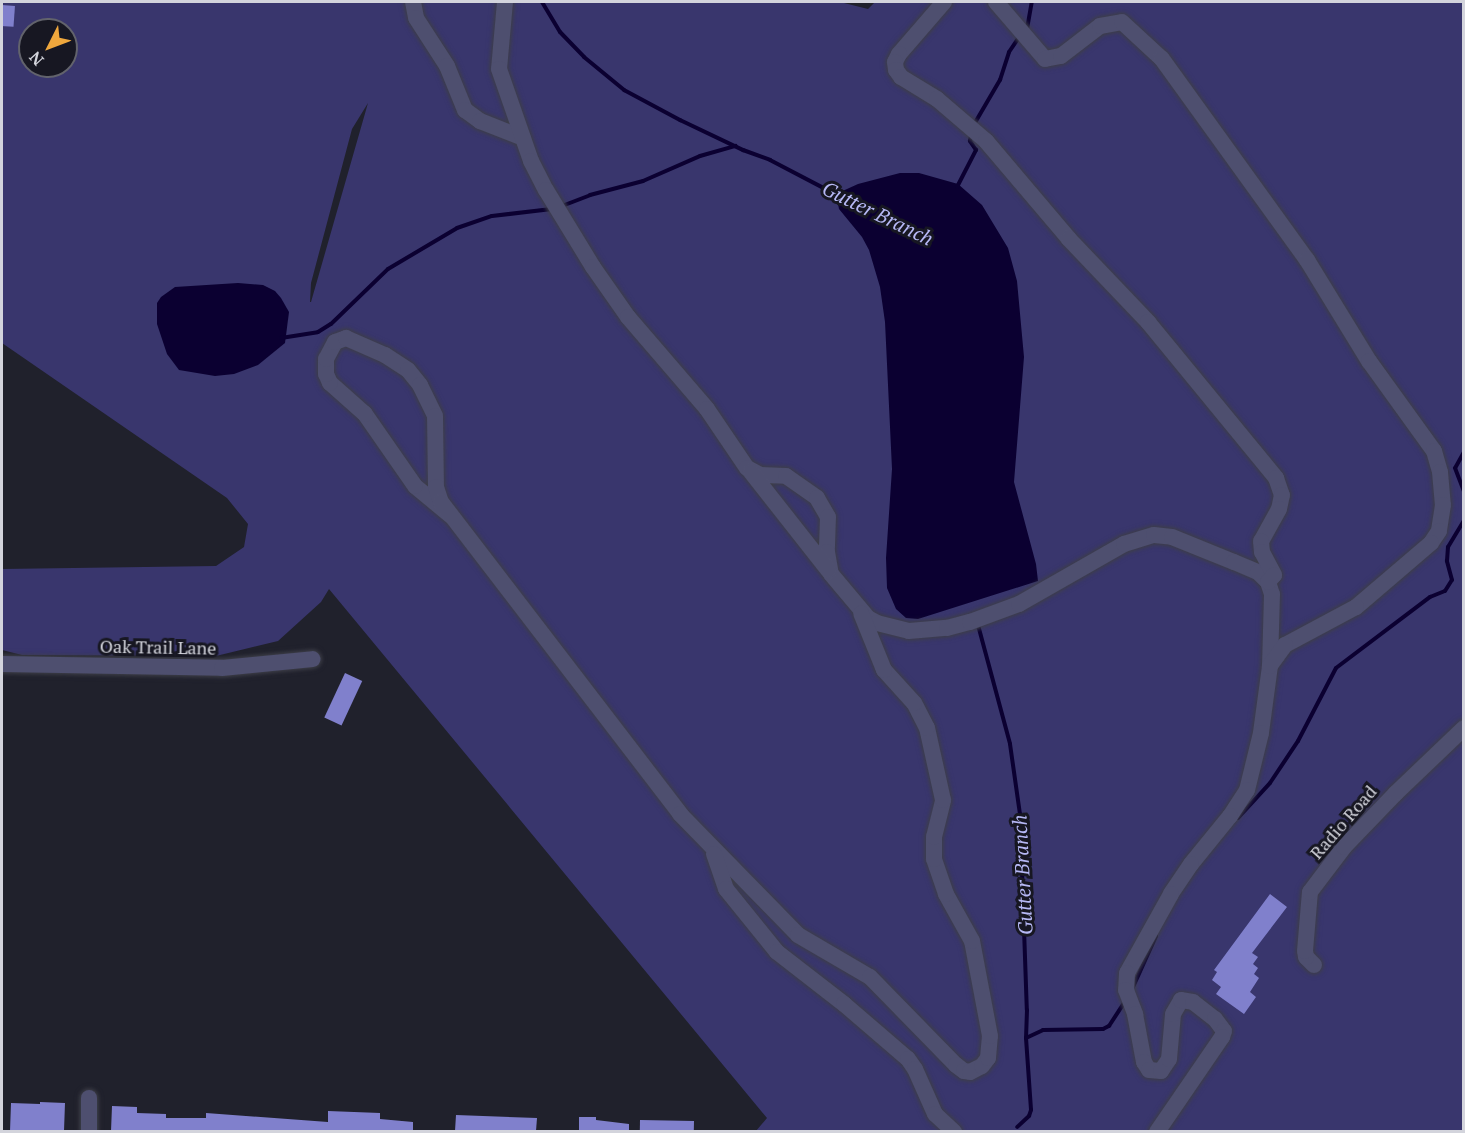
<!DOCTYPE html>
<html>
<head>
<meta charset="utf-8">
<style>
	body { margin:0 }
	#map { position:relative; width:1465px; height:1133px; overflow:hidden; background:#20212c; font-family:"PT Serif",serif }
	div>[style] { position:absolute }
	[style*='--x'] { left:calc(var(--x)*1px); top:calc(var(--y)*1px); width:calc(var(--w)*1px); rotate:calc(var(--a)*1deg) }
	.green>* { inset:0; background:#39366d }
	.water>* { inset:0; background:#0b0031 }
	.stream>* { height:4px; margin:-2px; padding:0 2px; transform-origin:2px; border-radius:2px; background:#0b0031 }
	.building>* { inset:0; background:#8080cc; transform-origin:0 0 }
	.roads { filter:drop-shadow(0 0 2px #3d3e48) drop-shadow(0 0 2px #3d3e48) }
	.minor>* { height:16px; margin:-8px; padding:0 8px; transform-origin:8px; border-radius:8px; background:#4e4f6f }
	span { translate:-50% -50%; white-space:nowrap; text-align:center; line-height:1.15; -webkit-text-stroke:6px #171722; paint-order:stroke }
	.street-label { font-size:18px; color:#d3d4dc }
	.water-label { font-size:20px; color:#b6b8f5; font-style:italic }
	.frame { position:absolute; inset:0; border:3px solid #d3d4dc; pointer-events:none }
	.north { position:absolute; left:18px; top:18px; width:60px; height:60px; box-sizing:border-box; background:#171722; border:2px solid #62636c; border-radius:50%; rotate:228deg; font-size:16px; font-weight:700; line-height:24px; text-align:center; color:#d3d4dc }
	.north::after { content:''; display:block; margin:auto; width:21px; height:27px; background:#efa73d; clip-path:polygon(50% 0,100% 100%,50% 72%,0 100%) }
</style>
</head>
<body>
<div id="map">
	<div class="green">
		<i style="clip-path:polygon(evenodd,2px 2px,840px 2px,868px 9px,875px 2px,1463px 2px,1463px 1131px,756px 1131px,767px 1118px,329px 589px,321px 602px,278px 641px,216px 656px,22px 655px,2px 650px,2px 569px,216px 566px,244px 547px,248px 524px,227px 498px,2px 343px,2px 2px,30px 30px,66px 30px,66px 66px,30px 66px,30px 30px,2px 2px,368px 103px,311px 302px,310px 302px,311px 283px,352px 129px,368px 103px)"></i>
	</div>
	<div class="water">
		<i style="clip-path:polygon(900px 173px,919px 173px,958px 184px,982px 205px,1008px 248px,1017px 281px,1024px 357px,1014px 482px,1036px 564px,1038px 581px,918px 619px,906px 618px,896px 609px,887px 588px,886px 558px,892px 469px,885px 322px,880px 287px,869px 250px,862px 237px,839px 209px,836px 194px,858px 184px)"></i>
		<i style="clip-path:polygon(238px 283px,263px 285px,275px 291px,281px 298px,289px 312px,285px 343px,258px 365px,234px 374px,215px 376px,179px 370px,167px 354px,157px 324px,157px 303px,161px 297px,175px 287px)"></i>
	</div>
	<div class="stream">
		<i style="--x:542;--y:2;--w:35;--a:59"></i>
		<i style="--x:560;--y:32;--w:35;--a:46"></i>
		<i style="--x:584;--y:57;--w:52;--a:39.5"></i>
		<i style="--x:624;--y:90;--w:64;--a:28.2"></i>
		<i style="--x:680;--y:120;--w:70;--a:25.5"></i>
		<i style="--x:743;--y:150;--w:29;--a:20"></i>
		<i style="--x:770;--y:160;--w:78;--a:27.6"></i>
		<i style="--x:1027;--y:29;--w:27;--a:-80"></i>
		<i style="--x:976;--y:121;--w:48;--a:-59.7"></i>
		<i style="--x:1000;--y:80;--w:29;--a:-72"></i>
		<i style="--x:1009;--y:52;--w:18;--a:-56"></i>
		<i style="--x:957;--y:187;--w:42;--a:-62.8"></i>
		<i style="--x:976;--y:150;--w:11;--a:-124"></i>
		<i style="--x:970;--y:141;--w:5;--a:-79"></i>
		<i style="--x:562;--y:206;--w:30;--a:-21"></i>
		<i style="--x:590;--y:195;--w:55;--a:-14.8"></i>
		<i style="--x:643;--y:181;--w:62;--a:-23.7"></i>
		<i style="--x:700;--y:156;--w:37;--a:-16"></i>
		<i style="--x:281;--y:338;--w:37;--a:-9"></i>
		<i style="--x:318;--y:332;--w:15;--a:-32"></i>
		<i style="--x:331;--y:324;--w:79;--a:-44"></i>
		<i style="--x:388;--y:269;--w:80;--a:-30.7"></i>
		<i style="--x:457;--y:228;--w:37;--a:-19"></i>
		<i style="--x:492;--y:216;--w:60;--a:-6.7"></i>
		<i style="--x:1464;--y:452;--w:18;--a:119"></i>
		<i style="--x:1455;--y:468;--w:25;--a:69"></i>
		<i style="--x:978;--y:625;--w:123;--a:74.9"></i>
		<i style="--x:1010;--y:744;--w:71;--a:81.9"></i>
		<i style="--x:1020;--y:814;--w:196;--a:88"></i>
		<i style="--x:1027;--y:1010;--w:28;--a:92"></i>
		<i style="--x:1026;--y:1038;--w:72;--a:86"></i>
		<i style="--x:1031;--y:1110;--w:6;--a:108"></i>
		<i style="--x:1029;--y:1116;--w:16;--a:137"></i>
		<i style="--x:1238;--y:818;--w:47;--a:-47.6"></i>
		<i style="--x:1270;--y:783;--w:50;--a:-56.3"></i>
		<i style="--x:1298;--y:741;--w:82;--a:-62.5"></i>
		<i style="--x:1336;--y:668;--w:118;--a:-37.1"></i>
		<i style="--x:1430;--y:597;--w:16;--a:-22"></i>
		<i style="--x:1445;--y:591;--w:13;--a:-58"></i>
		<i style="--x:1452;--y:580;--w:20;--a:-105"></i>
		<i style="--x:1447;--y:561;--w:14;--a:-86"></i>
		<i style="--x:1448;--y:547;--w:31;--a:-59"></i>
		<i style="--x:1133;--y:987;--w:56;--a:-65.7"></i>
		<i style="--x:1026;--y:1038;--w:19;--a:-25"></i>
		<i style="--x:1043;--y:1030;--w:60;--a:-1"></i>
		<i style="--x:1103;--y:1029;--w:7;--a:-27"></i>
		<i style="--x:1109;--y:1026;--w:27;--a:-57"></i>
	</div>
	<div class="building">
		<i style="left:2px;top:5px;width:13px;height:21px;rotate:4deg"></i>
		<i style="left:345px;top:673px;width:19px;height:49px;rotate:25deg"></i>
		<i style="clip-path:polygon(1270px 894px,1287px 907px,1252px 953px,1258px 957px,1253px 964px,1258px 968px,1254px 974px,1259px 978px,1250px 992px,1256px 997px,1244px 1014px,1216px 994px,1221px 987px,1212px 980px,1217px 972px,1214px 970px)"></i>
		<i style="clip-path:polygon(40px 1102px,65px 1103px,64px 1131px,10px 1131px,11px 1103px,40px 1104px)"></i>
		<i style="clip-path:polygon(112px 1106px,137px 1107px,137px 1113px,166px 1114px,166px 1118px,206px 1118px,206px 1113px,328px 1122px,328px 1111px,380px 1113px,380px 1119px,413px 1122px,413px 1131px,111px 1131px)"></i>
		<i style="clip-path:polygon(456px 1115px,537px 1118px,536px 1131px,455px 1131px)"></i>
		<i style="clip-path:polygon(579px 1117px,596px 1117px,596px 1120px,629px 1124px,629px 1131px,579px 1131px)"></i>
		<i style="left:640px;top:1120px;width:54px;height:11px;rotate:1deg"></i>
	</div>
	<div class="roads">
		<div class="minor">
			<i style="--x:413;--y:2;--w:16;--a:79"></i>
			<i style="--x:416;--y:18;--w:57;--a:57.1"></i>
			<i style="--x:447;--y:66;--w:48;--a:67.8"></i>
			<i style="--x:465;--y:110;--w:19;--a:36"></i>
			<i style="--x:480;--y:121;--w:46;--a:21.6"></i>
			<i style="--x:505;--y:2;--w:67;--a:95.1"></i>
			<i style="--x:499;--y:69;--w:97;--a:70.8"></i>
			<i style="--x:531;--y:161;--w:33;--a:63"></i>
			<i style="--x:546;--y:190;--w:90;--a:58.6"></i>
			<i style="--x:593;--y:267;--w:61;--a:55"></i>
			<i style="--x:628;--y:317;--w:121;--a:49.3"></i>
			<i style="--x:707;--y:409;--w:71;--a:55.9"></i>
			<i style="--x:747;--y:468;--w:16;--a:27"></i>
			<i style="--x:761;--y:475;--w:25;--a:2"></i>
			<i style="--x:786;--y:476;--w:38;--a:35"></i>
			<i style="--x:817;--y:498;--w:22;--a:60"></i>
			<i style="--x:828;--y:517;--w:35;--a:92"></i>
			<i style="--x:827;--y:552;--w:22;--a:80"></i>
			<i style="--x:831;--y:574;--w:57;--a:49.9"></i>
			<i style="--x:868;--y:618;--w:10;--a:29"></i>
			<i style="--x:877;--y:623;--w:33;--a:14"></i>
			<i style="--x:909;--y:631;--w:38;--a:-5"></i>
			<i style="--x:947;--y:628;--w:24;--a:-15"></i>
			<i style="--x:970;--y:622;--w:52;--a:-20.2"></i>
			<i style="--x:1019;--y:604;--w:121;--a:-29.7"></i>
			<i style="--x:1124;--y:544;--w:31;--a:-17"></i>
			<i style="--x:1154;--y:535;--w:18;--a:6"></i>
			<i style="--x:1172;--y:537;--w:67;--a:22"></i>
			<i style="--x:1234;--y:562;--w:26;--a:23"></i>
			<i style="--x:1258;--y:572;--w:14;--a:45"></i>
			<i style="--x:1268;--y:582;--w:13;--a:72"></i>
			<i style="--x:1272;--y:594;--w:72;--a:91.6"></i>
			<i style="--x:1270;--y:666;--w:68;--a:97.7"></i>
			<i style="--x:1261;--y:733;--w:59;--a:103.8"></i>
			<i style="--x:1247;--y:790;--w:31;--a:123"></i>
			<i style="--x:1230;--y:816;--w:62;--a:129.1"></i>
			<i style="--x:1191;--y:864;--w:36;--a:124"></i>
			<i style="--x:1171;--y:894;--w:90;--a:119.1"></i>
			<i style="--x:1127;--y:973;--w:17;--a:93"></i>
			<i style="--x:1126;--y:990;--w:26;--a:69"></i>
			<i style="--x:1135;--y:1014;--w:49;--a:79.4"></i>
			<i style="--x:1144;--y:1062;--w:9;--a:58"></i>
			<i style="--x:1149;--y:1070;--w:12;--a:5"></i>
			<i style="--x:1161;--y:1071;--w:14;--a:-56"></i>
			<i style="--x:1169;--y:1059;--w:45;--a:-84.9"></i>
			<i style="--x:1173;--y:1014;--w:16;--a:-60"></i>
			<i style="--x:1181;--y:1000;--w:12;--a:9"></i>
			<i style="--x:1193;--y:1002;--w:28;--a:38"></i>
			<i style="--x:1215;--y:1019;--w:15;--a:53"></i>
			<i style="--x:1224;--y:1031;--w:6;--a:108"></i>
			<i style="--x:1222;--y:1037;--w:115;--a:124.4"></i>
			<i style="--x:944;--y:2;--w:69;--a:130.9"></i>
			<i style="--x:899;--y:54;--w:9;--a:117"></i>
			<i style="--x:895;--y:62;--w:8;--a:83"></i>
			<i style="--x:896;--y:70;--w:9;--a:54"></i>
			<i style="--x:901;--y:77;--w:42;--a:31.4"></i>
			<i style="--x:937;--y:99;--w:65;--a:40.6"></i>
			<i style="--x:986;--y:141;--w:128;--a:49.7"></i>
			<i style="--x:1069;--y:239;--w:115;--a:46.4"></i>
			<i style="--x:1148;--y:322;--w:202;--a:50.6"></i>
			<i style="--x:1276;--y:478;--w:18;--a:71"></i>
			<i style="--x:1282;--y:495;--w:14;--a:102"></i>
			<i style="--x:1279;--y:509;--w:37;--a:119"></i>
			<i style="--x:1261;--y:541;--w:11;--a:85"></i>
			<i style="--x:1262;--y:552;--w:26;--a:62"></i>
			<i style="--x:1274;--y:575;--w:9;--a:131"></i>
			<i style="--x:996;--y:2;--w:75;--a:49.3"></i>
			<i style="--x:1045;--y:59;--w:16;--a:-11"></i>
			<i style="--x:1061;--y:56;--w:49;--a:-37.6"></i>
			<i style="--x:1100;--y:26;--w:22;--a:-10"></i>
			<i style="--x:1122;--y:22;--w:54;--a:42.8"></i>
			<i style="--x:1162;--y:59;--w:248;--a:54.2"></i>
			<i style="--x:1307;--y:260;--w:119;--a:58.5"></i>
			<i style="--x:1369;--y:361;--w:111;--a:54.2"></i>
			<i style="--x:1434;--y:451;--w:22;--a:74"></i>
			<i style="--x:1440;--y:472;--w:33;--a:85"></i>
			<i style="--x:1443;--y:505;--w:26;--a:99"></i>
			<i style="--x:1439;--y:531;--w:14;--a:124"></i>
			<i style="--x:1431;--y:543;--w:99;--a:139.5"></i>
			<i style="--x:1356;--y:607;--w:81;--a:151.8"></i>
			<i style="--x:1285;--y:645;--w:26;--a:126"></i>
			<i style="--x:751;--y:472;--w:125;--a:51.8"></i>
			<i style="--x:450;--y:515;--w:45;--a:-140.4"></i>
			<i style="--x:415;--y:486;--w:88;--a:-124.8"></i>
			<i style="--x:365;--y:414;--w:47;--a:-138.5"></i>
			<i style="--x:330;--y:383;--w:10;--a:-114"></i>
			<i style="--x:326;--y:374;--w:15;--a:-90"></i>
			<i style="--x:326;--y:359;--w:19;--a:-62"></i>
			<i style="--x:335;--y:342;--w:12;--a:-20"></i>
			<i style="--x:346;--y:338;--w:43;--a:23.6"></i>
			<i style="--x:385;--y:355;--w:27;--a:33"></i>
			<i style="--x:408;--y:370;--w:19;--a:51"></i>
			<i style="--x:420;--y:385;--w:34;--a:64"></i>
			<i style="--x:435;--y:416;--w:71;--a:89.2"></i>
			<i style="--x:436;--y:487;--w:16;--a:72"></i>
			<i style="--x:441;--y:502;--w:393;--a:52.5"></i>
			<i style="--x:680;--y:814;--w:169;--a:45.7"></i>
			<i style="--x:798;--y:935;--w:83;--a:30.3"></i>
			<i style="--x:870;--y:977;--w:123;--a:45.7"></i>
			<i style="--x:956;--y:1065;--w:10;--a:37"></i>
			<i style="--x:964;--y:1071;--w:6;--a:9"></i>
			<i style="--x:970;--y:1072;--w:13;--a:-27"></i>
			<i style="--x:982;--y:1066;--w:10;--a:-53"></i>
			<i style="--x:988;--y:1058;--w:22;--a:-85"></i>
			<i style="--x:990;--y:1036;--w:97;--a:-100.7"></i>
			<i style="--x:972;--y:941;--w:54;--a:-119"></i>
			<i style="--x:946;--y:894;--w:37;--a:-109"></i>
			<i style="--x:934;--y:859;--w:22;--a:-90"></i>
			<i style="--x:934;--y:837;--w:38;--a:-76"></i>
			<i style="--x:943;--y:800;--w:74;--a:-102.5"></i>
			<i style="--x:927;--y:728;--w:28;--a:-117"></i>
			<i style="--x:914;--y:703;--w:45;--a:-132.3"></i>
			<i style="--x:884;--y:670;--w:61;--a:-112"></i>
			<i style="--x:2;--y:664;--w:220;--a:1"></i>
			<i style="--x:222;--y:668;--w:91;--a:-5.6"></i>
			<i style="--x:714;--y:854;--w:37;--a:71"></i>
			<i style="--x:726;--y:889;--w:81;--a:51"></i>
			<i style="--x:777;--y:952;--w:85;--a:37.8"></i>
			<i style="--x:844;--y:1004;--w:84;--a:40.7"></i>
			<i style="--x:908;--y:1059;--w:12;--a:55"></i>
			<i style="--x:915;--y:1069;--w:49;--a:66"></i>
			<i style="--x:935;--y:1114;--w:26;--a:43"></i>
			<i style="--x:1314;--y:965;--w:11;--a:-135"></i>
			<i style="--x:1306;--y:957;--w:6;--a:-99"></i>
			<i style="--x:1305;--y:951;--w:59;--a:-85.2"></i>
			<i style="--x:1310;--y:892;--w:56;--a:-52.9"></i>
			<i style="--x:1344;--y:847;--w:75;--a:-46.1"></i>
			<i style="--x:1396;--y:793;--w:94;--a:-43.7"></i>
			<i style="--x:89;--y:1098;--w:34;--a:90"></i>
		</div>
	</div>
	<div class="street-label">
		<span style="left:158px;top:647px;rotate:1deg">Oak Trail Lane</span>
		<span style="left:1343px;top:822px;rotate:-49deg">Radio Road</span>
	</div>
	<div class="water-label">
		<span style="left:878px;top:213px;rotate:26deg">Gutter Branch</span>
		<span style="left:1022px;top:875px;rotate:-93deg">Gutter Branch</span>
	</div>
	<div class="frame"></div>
	<div class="north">N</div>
</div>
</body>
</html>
